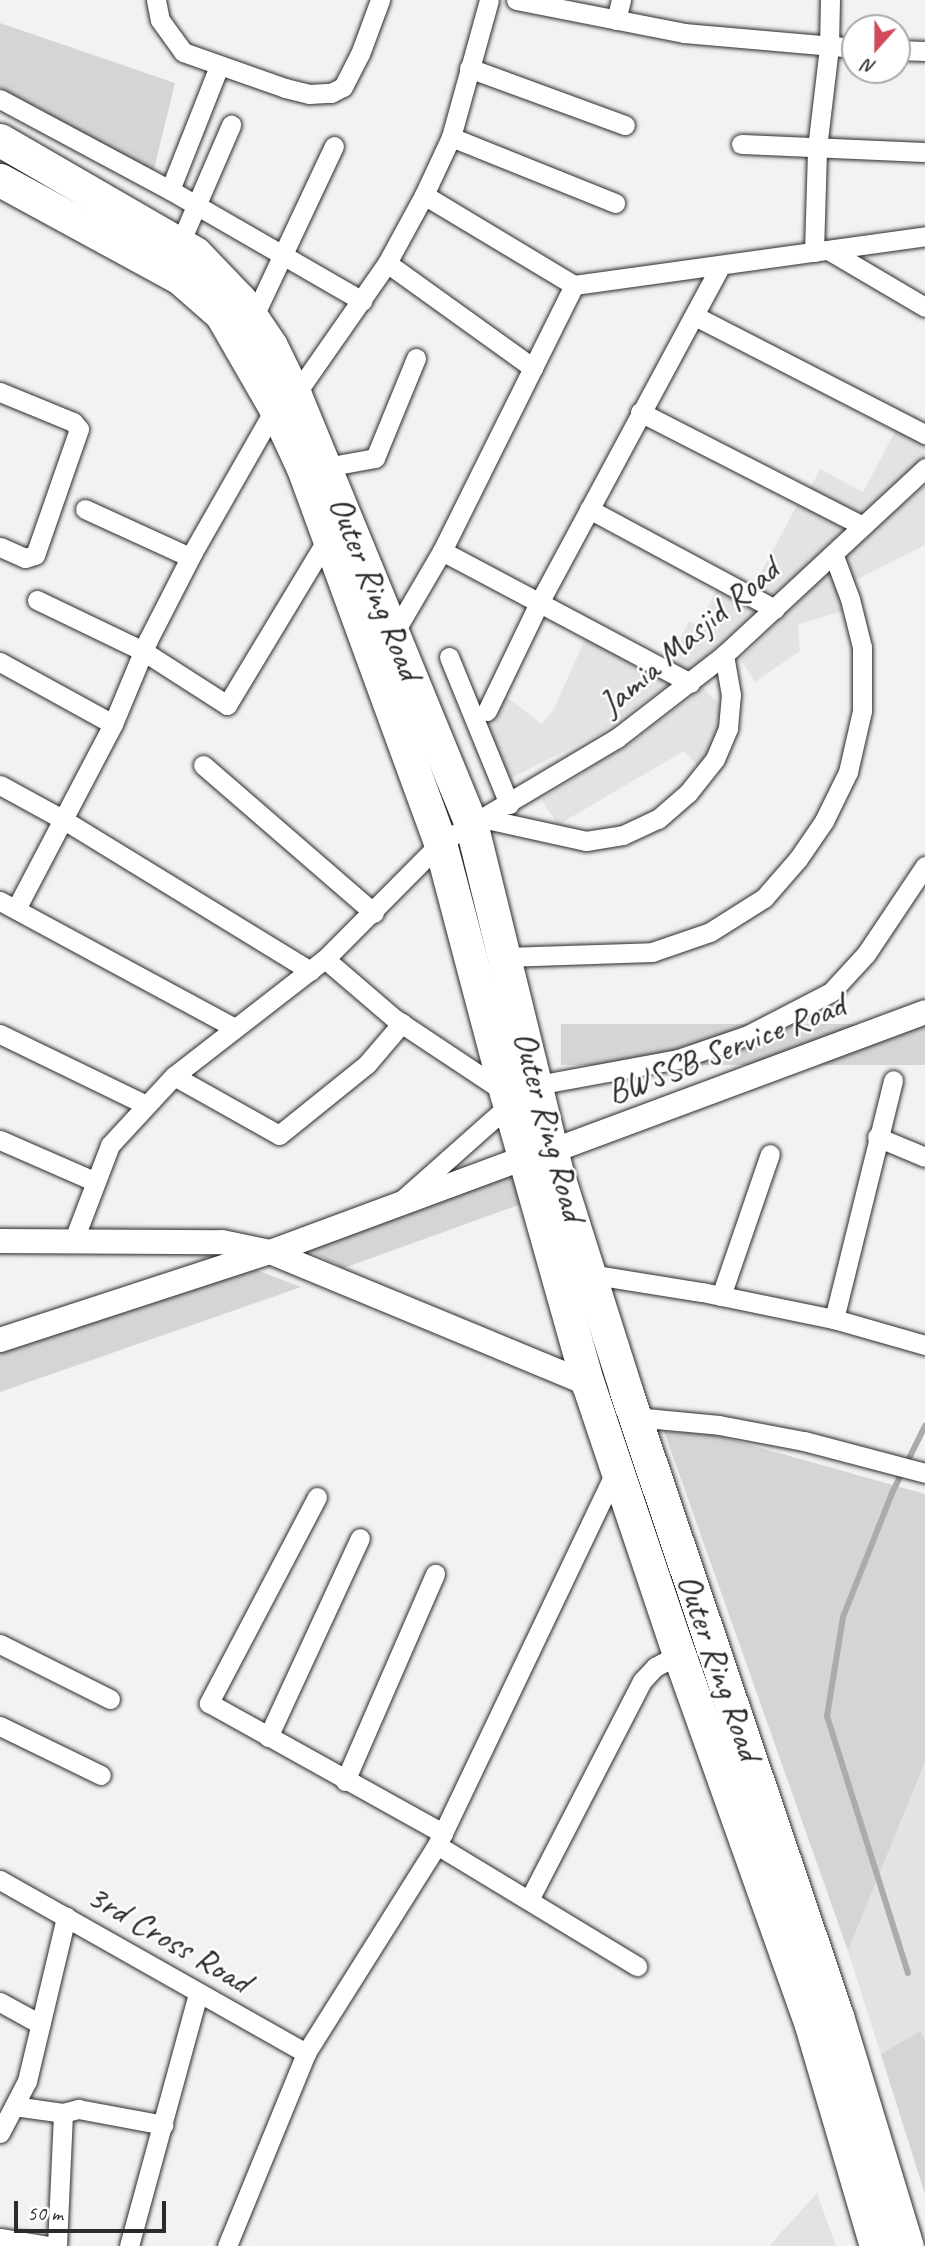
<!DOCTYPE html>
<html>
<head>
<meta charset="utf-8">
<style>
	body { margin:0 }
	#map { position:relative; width:925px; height:2246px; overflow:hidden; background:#f2f2f2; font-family:Caveat,sans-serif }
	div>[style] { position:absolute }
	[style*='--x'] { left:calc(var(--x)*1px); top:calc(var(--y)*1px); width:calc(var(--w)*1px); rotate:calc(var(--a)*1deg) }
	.built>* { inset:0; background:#e3e3e3 }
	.green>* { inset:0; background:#d5d5d5; transform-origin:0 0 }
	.stream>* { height:6px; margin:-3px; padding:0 3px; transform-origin:3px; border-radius:3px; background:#ababab }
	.roads { filter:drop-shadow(0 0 2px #2b2b2b) drop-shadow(0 0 2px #2b2b2b) }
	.minor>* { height:19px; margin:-9.5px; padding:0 9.5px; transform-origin:9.5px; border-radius:9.5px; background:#fff }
	.tertiary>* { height:24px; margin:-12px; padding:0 12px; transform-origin:12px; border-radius:12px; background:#fff }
	.trunk>* { height:33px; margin:-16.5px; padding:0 16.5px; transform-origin:16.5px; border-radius:16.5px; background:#fff }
	span { translate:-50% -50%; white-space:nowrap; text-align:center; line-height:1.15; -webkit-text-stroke:5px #fff; paint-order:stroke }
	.street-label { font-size:35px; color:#2b2b2b }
	.north { position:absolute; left:841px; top:14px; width:70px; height:70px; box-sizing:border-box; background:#fff; border:2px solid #aaa; border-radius:50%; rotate:201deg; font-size:19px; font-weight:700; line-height:28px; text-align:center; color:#2b2b2b }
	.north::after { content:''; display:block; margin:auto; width:24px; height:32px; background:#d1495b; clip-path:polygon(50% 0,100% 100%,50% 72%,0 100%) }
	.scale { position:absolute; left:14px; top:2201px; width:152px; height:32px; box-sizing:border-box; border:4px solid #2b2b2b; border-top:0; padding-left:9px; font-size:21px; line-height:24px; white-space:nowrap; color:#2b2b2b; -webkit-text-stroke:5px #fff; paint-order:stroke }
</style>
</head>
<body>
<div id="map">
	<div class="built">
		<i style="clip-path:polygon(898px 426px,925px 440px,925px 459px,860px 521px,808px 493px,820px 469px,863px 492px)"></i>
		<i style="clip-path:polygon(925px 486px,925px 545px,852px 582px,841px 556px)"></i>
		<i style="clip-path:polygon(798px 503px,844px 529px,773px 599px,752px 590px)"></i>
		<i style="clip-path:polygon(834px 568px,844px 611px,798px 624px,800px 651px,755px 682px,740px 659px)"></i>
		<i style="clip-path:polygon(720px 584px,764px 606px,686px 674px,667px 666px,689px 621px,698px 625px)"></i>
		<i style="clip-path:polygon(585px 639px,672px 682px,599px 734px,511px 778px,483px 730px,501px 693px,542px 724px,554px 709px)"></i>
		<i style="clip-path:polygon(703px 688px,726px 711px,714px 747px,699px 767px,684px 751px,558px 825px,541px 799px,630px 744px)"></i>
		<i style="clip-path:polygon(925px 1762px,925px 2194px,848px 1951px)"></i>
		<i style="clip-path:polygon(817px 2193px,836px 2246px,769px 2246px)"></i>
	</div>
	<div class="green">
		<i style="clip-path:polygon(0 23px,175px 83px,153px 173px,0 88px)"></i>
		<i style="left:925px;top:1024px;width:41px;height:364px;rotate:90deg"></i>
		<i style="clip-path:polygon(513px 1172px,524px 1203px,344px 1268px,300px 1246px)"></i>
		<i style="clip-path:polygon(246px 1266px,301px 1287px,0 1392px,0 1353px)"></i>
		<i style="clip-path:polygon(664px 1431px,715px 1435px,925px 1494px,925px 1762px,848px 1951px)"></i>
		<i style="clip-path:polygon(921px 2031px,925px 2042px,925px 2194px,881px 2054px)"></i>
	</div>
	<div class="stream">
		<i style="--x:908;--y:1973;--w:269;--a:-107.5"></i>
		<i style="--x:827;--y:1716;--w:100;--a:-80.8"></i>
		<i style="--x:843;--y:1617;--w:133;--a:-68.4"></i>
		<i style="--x:892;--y:1493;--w:75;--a:-63.8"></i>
	</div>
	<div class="roads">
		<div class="minor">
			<i style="--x:156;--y:0;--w:20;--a:79"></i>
			<i style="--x:160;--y:20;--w:39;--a:54"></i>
			<i style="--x:183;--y:52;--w:108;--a:19.4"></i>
			<i style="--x:285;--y:88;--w:25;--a:14"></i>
			<i style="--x:309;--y:94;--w:22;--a:-3"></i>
			<i style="--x:331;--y:93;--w:13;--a:-27"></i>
			<i style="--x:343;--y:87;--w:37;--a:-63"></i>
			<i style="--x:360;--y:54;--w:58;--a:-69.7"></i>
			<i style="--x:516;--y:0;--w:171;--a:11.1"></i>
			<i style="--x:684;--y:33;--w:172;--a:5"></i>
			<i style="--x:616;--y:20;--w:21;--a:-76"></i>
			<i style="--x:897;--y:50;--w:28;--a:2"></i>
			<i style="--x:469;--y:68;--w:166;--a:20.1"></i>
			<i style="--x:0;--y:99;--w:193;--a:28.2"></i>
			<i style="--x:170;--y:190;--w:222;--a:30"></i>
			<i style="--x:451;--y:137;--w:177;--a:21.9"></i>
			<i style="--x:741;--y:144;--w:184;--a:2.5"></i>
			<i style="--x:170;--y:190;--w:133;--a:-68.4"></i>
			<i style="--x:424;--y:195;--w:175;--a:31"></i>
			<i style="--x:574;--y:285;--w:354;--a:-7.9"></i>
			<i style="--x:180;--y:243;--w:129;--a:-66.6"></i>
			<i style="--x:830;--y:251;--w:110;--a:30.5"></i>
			<i style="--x:814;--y:252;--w:104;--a:-88.3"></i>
			<i style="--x:817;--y:148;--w:102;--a:-83.2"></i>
			<i style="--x:829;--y:47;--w:47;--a:-88.8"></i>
			<i style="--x:387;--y:263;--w:180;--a:35.7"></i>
			<i style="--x:695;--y:316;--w:259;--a:27.2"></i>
			<i style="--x:253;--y:318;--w:190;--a:-64.8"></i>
			<i style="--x:0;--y:392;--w:79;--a:22.3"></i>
			<i style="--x:73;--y:422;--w:9;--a:49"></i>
			<i style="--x:79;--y:429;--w:133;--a:109.2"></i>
			<i style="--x:35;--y:555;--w:10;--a:163"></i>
			<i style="--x:25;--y:558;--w:27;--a:-156"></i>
			<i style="--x:295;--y:395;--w:161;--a:-55.1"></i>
			<i style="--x:387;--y:263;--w:77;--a:-61.4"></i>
			<i style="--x:424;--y:195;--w:64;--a:-65"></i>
			<i style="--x:451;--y:137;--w:142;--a:-74.5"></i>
			<i style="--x:640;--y:412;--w:250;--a:27.1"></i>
			<i style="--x:326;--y:467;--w:50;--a:-10.4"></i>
			<i style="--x:375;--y:458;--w:108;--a:-67.7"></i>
			<i style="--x:85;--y:509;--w:115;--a:24.6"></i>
			<i style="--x:589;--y:509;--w:211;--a:28.3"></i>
			<i style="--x:442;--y:551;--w:281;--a:28"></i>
			<i style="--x:37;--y:600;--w:118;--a:25.7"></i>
			<i style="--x:143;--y:651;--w:100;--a:32.7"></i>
			<i style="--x:227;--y:705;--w:194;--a:-58.9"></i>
			<i style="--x:394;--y:633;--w:95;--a:-59.7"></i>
			<i style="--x:442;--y:551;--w:297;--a:-63.6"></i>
			<i style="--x:449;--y:657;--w:159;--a:67.8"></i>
			<i style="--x:0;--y:662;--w:129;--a:28.8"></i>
			<i style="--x:487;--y:711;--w:120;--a:-64.3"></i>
			<i style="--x:539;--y:603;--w:382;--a:-61.7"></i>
			<i style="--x:203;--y:765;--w:226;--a:40.9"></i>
			<i style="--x:0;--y:785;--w:73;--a:28.7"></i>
			<i style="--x:64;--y:820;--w:289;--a:31.5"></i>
			<i style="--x:486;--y:819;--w:102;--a:12.4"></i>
			<i style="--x:586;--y:841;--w:37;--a:-9"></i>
			<i style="--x:623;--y:835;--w:38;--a:-25"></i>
			<i style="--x:658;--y:819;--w:40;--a:-41"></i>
			<i style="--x:688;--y:793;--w:43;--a:-51.5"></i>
			<i style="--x:715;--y:759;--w:34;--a:-67"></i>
			<i style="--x:728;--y:728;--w:33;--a:-85"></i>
			<i style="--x:731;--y:695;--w:41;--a:-99.9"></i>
			<i style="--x:0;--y:901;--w:267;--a:28.4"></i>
			<i style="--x:16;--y:909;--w:209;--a:-62.3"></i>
			<i style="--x:113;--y:724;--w:91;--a:-67.4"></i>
			<i style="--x:148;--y:640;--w:99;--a:-62.9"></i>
			<i style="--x:193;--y:552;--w:166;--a:-60.3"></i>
			<i style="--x:505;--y:957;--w:147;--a:-1.9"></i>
			<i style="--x:652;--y:952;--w:61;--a:-19"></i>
			<i style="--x:710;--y:932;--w:64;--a:-32.2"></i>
			<i style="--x:764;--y:898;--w:52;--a:-48.9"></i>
			<i style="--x:798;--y:859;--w:46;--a:-55.6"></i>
			<i style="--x:824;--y:821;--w:55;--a:-63.9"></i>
			<i style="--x:848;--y:772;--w:63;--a:-77.1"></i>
			<i style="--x:862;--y:711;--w:64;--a:-90"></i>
			<i style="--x:862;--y:647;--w:49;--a:-104"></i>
			<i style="--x:850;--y:599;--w:46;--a:-110.4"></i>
			<i style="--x:325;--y:959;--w:92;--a:40.6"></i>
			<i style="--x:395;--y:1019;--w:132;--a:33.6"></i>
			<i style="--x:0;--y:1034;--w:162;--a:25.9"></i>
			<i style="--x:174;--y:1076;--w:120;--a:29.3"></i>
			<i style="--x:279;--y:1135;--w:113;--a:-38.9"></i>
			<i style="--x:367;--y:1064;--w:54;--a:-49.5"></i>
			<i style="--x:537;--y:1085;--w:143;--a:-10.4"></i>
			<i style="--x:678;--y:1059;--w:74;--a:-18.9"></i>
			<i style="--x:748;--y:1035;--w:93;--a:-27.4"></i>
			<i style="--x:831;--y:992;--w:52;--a:-47.4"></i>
			<i style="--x:866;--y:954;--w:106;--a:-56.2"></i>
			<i style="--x:877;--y:1137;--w:52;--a:22.6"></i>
			<i style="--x:0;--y:1140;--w:103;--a:23.6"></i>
			<i style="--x:402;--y:1200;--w:143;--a:-41.6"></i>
			<i style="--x:73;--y:1242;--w:104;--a:-69.1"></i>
			<i style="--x:110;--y:1145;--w:94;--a:-47.2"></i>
			<i style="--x:174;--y:1076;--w:191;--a:-37.8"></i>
			<i style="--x:325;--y:959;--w:163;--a:-45.2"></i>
			<i style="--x:440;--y:843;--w:206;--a:-30.7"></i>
			<i style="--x:617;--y:738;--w:135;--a:-37.8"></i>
			<i style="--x:724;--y:655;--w:275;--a:-42.9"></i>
			<i style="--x:589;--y:1274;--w:114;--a:9.1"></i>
			<i style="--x:702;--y:1292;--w:135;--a:11.6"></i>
			<i style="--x:834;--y:1319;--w:95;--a:15.9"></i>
			<i style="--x:721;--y:1296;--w:150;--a:-71"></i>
			<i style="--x:834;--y:1319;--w:246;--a:-76.1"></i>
			<i style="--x:635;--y:1417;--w:84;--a:5.4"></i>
			<i style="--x:719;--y:1425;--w:86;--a:10.7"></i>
			<i style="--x:804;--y:1441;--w:125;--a:14.8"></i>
			<i style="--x:317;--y:1497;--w:233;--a:117.7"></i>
			<i style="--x:209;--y:1703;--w:268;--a:29.1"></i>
			<i style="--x:443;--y:1833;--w:13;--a:117"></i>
			<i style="--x:437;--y:1845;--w:234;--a:31.2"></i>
			<i style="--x:0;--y:1644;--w:123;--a:26.6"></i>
			<i style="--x:0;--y:1726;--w:112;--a:25.9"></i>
			<i style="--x:268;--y:1737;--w:219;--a:-65.2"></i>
			<i style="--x:345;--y:1781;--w:226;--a:-66.5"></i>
			<i style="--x:443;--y:1833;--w:401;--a:-64.5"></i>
			<i style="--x:0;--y:1880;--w:352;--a:29.5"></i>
			<i style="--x:529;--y:1900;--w:246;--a:-62.7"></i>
			<i style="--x:642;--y:1681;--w:19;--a:-47"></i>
			<i style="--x:655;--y:1667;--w:27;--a:-28"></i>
			<i style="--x:0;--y:2002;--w:46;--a:28.8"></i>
			<i style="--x:14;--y:2106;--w:49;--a:8.1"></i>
			<i style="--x:0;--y:2133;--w:59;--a:-62.6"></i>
			<i style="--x:27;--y:2081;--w:169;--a:-76.6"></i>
			<i style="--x:0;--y:2238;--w:50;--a:9.3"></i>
			<i style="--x:57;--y:2246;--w:133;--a:-87.4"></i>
			<i style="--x:63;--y:2113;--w:16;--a:-15"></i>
			<i style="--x:78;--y:2109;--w:87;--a:10.5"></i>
			<i style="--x:129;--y:2246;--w:262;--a:-74.7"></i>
			<i style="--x:227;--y:2246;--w:209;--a:-67.7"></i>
			<i style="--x:306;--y:2053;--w:246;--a:-57.8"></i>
		</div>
		<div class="tertiary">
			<i style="--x:552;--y:1151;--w:398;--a:-20.4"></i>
			<i style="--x:0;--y:1241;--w:222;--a:0.3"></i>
			<i style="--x:222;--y:1242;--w:49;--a:11.8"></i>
			<i style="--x:270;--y:1252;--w:344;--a:22.5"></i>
			<i style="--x:0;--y:1340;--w:284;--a:-18.1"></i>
			<i style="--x:270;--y:1252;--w:271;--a:-20.3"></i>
		</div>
		<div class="trunk">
			<i style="--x:0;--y:140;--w:225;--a:30.1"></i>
			<i style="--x:195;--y:253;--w:65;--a:46.2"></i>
			<i style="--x:240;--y:300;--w:55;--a:56"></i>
			<i style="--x:271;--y:346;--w:55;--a:63.9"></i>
			<i style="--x:295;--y:395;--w:467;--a:67.7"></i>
			<i style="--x:472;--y:827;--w:359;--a:76.2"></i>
			<i style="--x:558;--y:1176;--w:225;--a:72.4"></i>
			<i style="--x:626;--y:1391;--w:660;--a:71.35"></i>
			<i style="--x:837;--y:2016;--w:240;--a:73.1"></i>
			<i style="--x:0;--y:180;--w:205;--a:28.6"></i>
			<i style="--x:180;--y:278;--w:55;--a:41.3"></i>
			<i style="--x:221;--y:314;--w:108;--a:60.1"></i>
			<i style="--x:275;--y:408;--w:66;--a:65"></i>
			<i style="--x:303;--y:468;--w:399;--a:69.9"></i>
			<i style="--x:440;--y:843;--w:259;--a:75.2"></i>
			<i style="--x:506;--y:1093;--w:302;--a:74.3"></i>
			<i style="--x:588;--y:1384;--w:285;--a:71.4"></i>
			<i style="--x:679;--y:1654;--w:394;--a:70.4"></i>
			<i style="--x:811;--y:2025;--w:230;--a:73.6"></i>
		</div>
	</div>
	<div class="street-label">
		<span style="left:375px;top:588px;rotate:68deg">Outer Ring Road</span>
		<span style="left:689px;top:637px;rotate:-40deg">Jamia Masjid Road</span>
		<span style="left:726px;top:1049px;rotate:-21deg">BWSSB Service Road</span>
		<span style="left:549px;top:1126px;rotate:75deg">Outer Ring Road</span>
		<span style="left:719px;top:1667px;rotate:71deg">Outer Ring Road</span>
		<span style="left:169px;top:1939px;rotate:30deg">3rd Cross Road</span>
	</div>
	<div class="north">N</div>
	<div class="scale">50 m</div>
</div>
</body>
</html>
